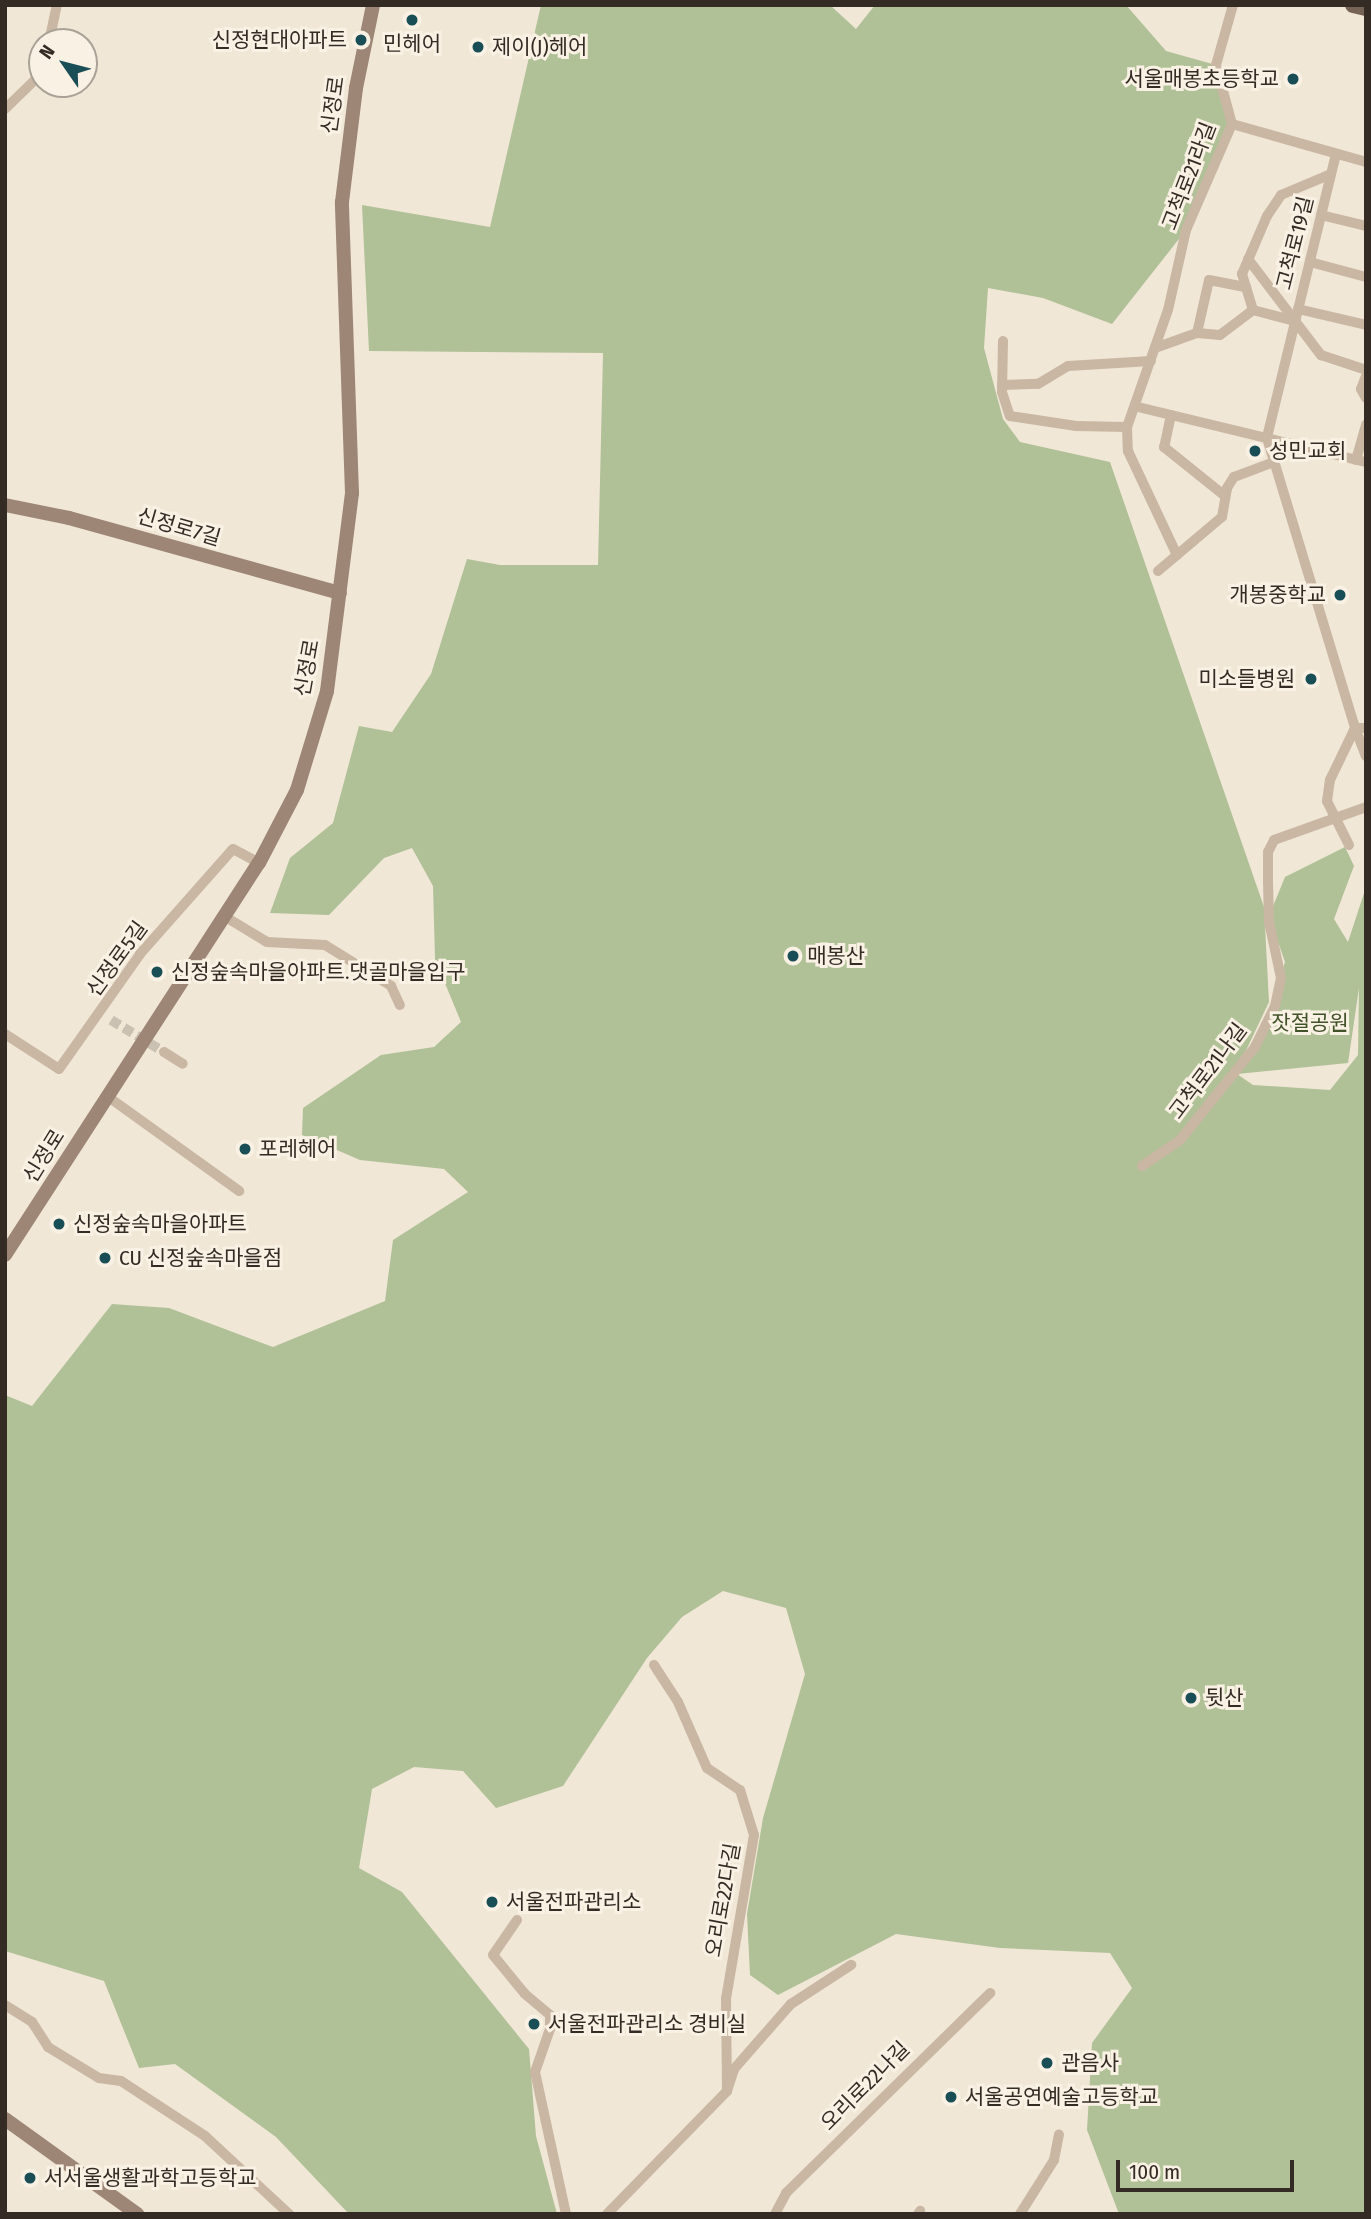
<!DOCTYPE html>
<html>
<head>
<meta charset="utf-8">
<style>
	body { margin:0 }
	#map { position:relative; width:1371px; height:2219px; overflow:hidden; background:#f1e7d7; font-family:"Fira Sans Condensed","Noto Sans KR",sans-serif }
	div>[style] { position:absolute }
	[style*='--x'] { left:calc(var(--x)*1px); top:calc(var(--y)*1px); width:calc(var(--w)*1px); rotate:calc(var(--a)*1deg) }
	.green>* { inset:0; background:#b0c097 }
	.street-tunnel>* { height:10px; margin-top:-5px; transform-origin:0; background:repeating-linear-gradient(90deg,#cbc1b3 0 10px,transparent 0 15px) }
	.street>* { height:10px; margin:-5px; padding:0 5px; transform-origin:5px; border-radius:5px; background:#c9b7a3 }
	.secondary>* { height:14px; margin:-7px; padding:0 7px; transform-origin:7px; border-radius:7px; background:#9d8675 }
	.primary>* { height:16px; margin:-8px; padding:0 8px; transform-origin:8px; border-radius:8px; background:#776356 }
	.dots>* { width:19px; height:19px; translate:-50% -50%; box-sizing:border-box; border:4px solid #f9f1e3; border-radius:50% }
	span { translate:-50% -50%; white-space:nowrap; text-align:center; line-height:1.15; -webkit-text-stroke:6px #f9f1e3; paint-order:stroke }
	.poi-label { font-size:21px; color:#342b25 }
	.right { translate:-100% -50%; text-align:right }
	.left { translate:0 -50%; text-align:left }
	.street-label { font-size:21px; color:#342b25 }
	.park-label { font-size:21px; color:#415329 }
	.frame { position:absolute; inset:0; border:7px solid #342b25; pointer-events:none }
	.north { position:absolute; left:28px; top:28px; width:70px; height:70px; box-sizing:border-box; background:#f9f1e3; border:2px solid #aaa297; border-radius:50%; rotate:305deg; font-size:19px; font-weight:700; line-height:28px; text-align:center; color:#342b25 }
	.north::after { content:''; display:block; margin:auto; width:24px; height:32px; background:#1a4e56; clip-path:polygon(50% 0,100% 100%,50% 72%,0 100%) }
	.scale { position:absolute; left:1116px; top:2160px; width:178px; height:32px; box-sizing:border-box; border:4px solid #342b25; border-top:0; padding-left:9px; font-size:21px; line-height:24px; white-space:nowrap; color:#342b25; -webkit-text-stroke:5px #f9f1e3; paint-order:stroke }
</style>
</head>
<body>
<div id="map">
	<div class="green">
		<i style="clip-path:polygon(evenodd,541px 5px,830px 5px,856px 29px,875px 5px,1126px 5px,1166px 51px,1216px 65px,1232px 124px,1186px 230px,1112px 324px,1043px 298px,988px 288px,984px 348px,1003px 419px,1020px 442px,1110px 462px,1264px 907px,1269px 1002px,1242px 1059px,1267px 1019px,1285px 962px,1269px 916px,1285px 877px,1345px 847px,1354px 866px,1334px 919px,1348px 942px,1366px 887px,1366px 2214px,1119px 2214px,1087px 2130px,1092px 2043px,1132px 1988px,1110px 1953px,1000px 1948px,896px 1934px,778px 1995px,750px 1975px,747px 1914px,763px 1818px,805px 1674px,786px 1608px,723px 1591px,682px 1617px,647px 1658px,563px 1786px,496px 1808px,463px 1771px,414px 1767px,372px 1789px,359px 1868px,402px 1892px,529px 2049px,536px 2136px,557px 2214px,349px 2214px,276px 2137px,175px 2064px,139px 2068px,104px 1981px,5px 1951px,5px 1395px,32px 1406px,112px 1304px,169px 1308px,273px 1347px,385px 1301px,393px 1240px,468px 1192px,444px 1169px,360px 1160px,302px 1135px,303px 1108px,381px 1055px,434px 1047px,461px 1022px,435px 959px,433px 886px,412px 848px,384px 858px,329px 915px,270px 913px,290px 858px,333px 823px,359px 726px,392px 732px,431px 674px,467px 559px,500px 565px,598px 565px,603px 353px,369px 351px,362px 205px,490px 227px,541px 5px,1359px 988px,1358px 1055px,1330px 1090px,1253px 1085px,1237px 1074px,1348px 1063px,1359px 988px)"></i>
	</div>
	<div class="street-tunnel">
		<i style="--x:111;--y:1020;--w:62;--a:31.1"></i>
	</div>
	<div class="street">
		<i style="--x:49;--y:42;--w:38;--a:-78"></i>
		<i style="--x:5;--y:109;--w:52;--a:-44.2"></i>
		<i style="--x:1232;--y:124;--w:139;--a:15.8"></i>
		<i style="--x:1336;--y:154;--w:292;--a:103.7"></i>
		<i style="--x:1267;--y:438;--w:303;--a:73.1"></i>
		<i style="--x:1355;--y:728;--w:11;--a:0"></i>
		<i style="--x:1321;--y:215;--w:46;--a:13.7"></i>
		<i style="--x:1248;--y:259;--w:121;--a:52.8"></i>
		<i style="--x:1321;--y:355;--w:47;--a:18.4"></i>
		<i style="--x:1310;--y:262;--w:58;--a:15"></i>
		<i style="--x:1298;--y:309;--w:70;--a:13.2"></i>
		<i style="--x:1253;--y:310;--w:43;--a:14.7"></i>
		<i style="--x:1197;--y:333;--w:54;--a:-77.2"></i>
		<i style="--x:1209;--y:280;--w:38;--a:11"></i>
		<i style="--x:1003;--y:341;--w:51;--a:91.1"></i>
		<i style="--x:1002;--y:392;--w:25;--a:72"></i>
		<i style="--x:1010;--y:416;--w:67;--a:8.6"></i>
		<i style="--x:1076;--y:426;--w:51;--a:1.1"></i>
		<i style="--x:1127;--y:427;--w:124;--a:-70.7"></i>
		<i style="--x:1168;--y:310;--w:82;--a:-77.3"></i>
		<i style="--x:1186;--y:230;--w:116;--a:-66.5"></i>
		<i style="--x:1232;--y:124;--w:61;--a:-105.2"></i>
		<i style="--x:1216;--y:65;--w:62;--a:-74.2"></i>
		<i style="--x:1155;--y:348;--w:45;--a:-19.7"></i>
		<i style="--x:1197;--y:333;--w:23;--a:5"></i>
		<i style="--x:1220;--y:335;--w:41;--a:-37.1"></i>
		<i style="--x:1253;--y:310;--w:38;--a:-107"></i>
		<i style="--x:1242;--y:274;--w:63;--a:-66.7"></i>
		<i style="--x:1267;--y:216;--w:25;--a:-56"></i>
		<i style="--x:1281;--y:195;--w:54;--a:-22.8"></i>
		<i style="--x:1366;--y:376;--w:14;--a:111"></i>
		<i style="--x:1361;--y:389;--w:10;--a:61"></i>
		<i style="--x:1002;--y:385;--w:36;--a:-2"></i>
		<i style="--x:1038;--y:384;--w:35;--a:-31"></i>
		<i style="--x:1068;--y:366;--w:83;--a:-3.4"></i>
		<i style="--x:1138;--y:407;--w:235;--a:13.6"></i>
		<i style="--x:1171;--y:415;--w:33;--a:102"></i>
		<i style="--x:1164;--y:447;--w:78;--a:38.8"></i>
		<i style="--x:1127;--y:427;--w:24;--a:88"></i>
		<i style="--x:1128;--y:451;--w:115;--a:64.8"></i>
		<i style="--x:1356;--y:460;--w:37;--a:-74"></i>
		<i style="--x:1158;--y:571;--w:84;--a:-40.2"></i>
		<i style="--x:1222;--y:517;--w:29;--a:-80"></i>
		<i style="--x:1227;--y:488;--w:13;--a:-58"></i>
		<i style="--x:1234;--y:477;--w:43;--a:-20.6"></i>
		<i style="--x:1355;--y:728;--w:30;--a:69"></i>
		<i style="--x:1349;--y:845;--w:49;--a:-116.6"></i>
		<i style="--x:1327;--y:801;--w:21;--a:-82"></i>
		<i style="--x:1330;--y:780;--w:58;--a:-64.3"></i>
		<i style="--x:224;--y:916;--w:50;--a:31.2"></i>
		<i style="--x:267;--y:942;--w:58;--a:3"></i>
		<i style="--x:325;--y:945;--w:78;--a:31.8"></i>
		<i style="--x:391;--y:986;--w:21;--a:65"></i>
		<i style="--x:5;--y:1034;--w:64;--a:32.9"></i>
		<i style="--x:59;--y:1069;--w:141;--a:-54.8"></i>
		<i style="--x:140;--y:954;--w:140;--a:-48.5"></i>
		<i style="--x:233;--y:849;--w:30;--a:28"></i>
		<i style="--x:164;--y:1052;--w:22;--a:32"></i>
		<i style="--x:107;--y:1096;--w:163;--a:35.7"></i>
		<i style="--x:1142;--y:1166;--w:46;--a:-34.4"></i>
		<i style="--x:1180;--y:1140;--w:119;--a:-51.1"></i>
		<i style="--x:1255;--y:1047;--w:46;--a:-64"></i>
		<i style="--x:1275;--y:1006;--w:29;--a:-78"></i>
		<i style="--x:1281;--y:978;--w:57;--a:-102.1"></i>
		<i style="--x:1269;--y:922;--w:40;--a:-91.4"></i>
		<i style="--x:1268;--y:882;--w:30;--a:-90"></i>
		<i style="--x:1268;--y:852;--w:13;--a:-63"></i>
		<i style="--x:1274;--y:840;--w:98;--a:-19.7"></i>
		<i style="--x:654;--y:1665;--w:44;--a:57"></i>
		<i style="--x:678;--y:1702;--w:72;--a:66.3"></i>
		<i style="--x:707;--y:1768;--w:40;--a:34"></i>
		<i style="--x:740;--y:1790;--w:47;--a:72.7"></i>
		<i style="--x:754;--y:1835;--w:165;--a:99.7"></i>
		<i style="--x:726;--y:1998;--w:93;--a:89.4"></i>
		<i style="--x:517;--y:1920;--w:42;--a:124.4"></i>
		<i style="--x:493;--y:1955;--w:50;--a:50.6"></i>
		<i style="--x:525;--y:1994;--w:33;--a:40"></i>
		<i style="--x:550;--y:2015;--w:14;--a:90"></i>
		<i style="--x:550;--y:2029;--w:46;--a:109.2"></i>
		<i style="--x:535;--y:2072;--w:145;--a:77.7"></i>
		<i style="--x:5;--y:2005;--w:32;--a:32"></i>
		<i style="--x:32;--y:2022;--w:30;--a:57"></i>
		<i style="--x:48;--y:2047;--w:60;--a:31.3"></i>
		<i style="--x:99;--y:2078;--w:22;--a:8"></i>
		<i style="--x:121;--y:2081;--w:100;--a:33.2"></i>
		<i style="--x:205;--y:2136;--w:115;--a:42.9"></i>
		<i style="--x:607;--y:2214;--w:172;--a:-45.7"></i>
		<i style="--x:727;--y:2091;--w:23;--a:-72"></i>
		<i style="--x:734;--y:2069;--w:86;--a:-48.8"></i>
		<i style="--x:791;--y:2004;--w:72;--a:-33"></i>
		<i style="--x:775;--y:2214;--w:24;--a:-62"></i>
		<i style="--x:786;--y:2193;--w:286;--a:-44.4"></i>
		<i style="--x:918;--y:2214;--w:4;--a:-56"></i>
		<i style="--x:1020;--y:2214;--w:64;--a:-57.8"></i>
		<i style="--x:1054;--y:2160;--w:26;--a:-79"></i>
	</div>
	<div class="secondary">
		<i style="--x:5;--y:505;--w:65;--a:11.5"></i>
		<i style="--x:69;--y:518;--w:281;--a:15.5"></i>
		<i style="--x:5;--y:1255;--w:467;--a:-57.1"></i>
		<i style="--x:259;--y:863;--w:82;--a:-62.5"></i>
		<i style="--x:297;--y:790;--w:103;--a:-73.1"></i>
		<i style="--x:327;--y:691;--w:200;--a:-82.8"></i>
		<i style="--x:352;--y:493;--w:291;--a:-92"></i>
		<i style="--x:342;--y:202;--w:115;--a:-83"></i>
		<i style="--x:356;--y:88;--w:85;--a:-78.4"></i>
		<i style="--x:5;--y:2119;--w:163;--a:35.7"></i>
	</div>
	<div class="primary">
		<i style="--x:1353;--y:5;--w:13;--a:13"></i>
	</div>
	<div class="dots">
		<i style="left:412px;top:20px;background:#1a4e56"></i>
		<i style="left:361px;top:40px;background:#1a4e56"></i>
		<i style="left:478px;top:47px;background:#1a4e56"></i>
		<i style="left:1293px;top:79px;background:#1a4e56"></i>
		<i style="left:1255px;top:451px;background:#1a4e56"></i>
		<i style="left:1340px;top:595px;background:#1a4e56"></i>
		<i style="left:1311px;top:679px;background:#1a4e56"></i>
		<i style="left:793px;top:956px;background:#1a4e56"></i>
		<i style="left:157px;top:972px;background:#1a4e56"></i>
		<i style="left:245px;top:1149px;background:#1a4e56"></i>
		<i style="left:59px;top:1224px;background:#1a4e56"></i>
		<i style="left:105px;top:1258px;background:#1a4e56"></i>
		<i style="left:1191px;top:1698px;background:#1a4e56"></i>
		<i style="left:492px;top:1902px;background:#1a4e56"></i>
		<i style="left:534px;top:2024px;background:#1a4e56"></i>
		<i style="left:1047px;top:2063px;background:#1a4e56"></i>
		<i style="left:951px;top:2097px;background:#1a4e56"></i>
		<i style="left:30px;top:2178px;background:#1a4e56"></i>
	</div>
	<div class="poi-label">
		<span class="right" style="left:347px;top:40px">신정현대아파트</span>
		<span style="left:412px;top:44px">민헤어</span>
		<span class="left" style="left:492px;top:47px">제이(J)헤어</span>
		<span class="right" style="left:1279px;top:79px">서울매봉초등학교</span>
		<span class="left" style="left:1269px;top:451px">성민교회</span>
		<span class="right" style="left:1326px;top:595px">개봉중학교</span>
		<span class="right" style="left:1295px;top:679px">미소들병원</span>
		<span class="left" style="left:807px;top:956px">매봉산</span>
		<span class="left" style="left:171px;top:972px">신정숲속마을아파트.댓골마을입구</span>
		<span class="left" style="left:259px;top:1149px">포레헤어</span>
		<span class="left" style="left:73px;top:1224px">신정숲속마을아파트</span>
		<span class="left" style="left:119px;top:1258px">CU 신정숲속마을점</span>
		<span class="left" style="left:1205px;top:1698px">뒷산</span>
		<span class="left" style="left:506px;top:1902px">서울전파관리소</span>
		<span class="left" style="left:548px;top:2024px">서울전파관리소 경비실</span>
		<span class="left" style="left:1061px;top:2063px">관음사</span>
		<span class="left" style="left:965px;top:2097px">서울공연예술고등학교</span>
		<span class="left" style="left:44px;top:2178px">서서울생활과학고등학교</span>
	</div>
	<div class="street-label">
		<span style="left:333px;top:105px;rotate:-82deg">신정로</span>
		<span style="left:1189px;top:176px;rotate:-69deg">고척로21라길</span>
		<span style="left:1295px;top:243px;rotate:-76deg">고척로19길</span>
		<span style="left:179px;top:527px;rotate:16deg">신정로7길</span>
		<span style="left:307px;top:668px;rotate:-80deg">신정로</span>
		<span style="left:117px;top:959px;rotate:-54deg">신정로5길</span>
		<span style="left:1208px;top:1071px;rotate:-53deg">고척로21나길</span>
		<span style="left:44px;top:1156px;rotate:-58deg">신정로</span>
		<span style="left:723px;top:1900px;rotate:-80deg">오리로22다길</span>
		<span style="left:865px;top:2086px;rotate:-45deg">오리로22나길</span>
	</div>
	<div class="park-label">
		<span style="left:1310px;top:1023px">잣절공원</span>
	</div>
	<div class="frame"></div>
	<div class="north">N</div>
	<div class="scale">100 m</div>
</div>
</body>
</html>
